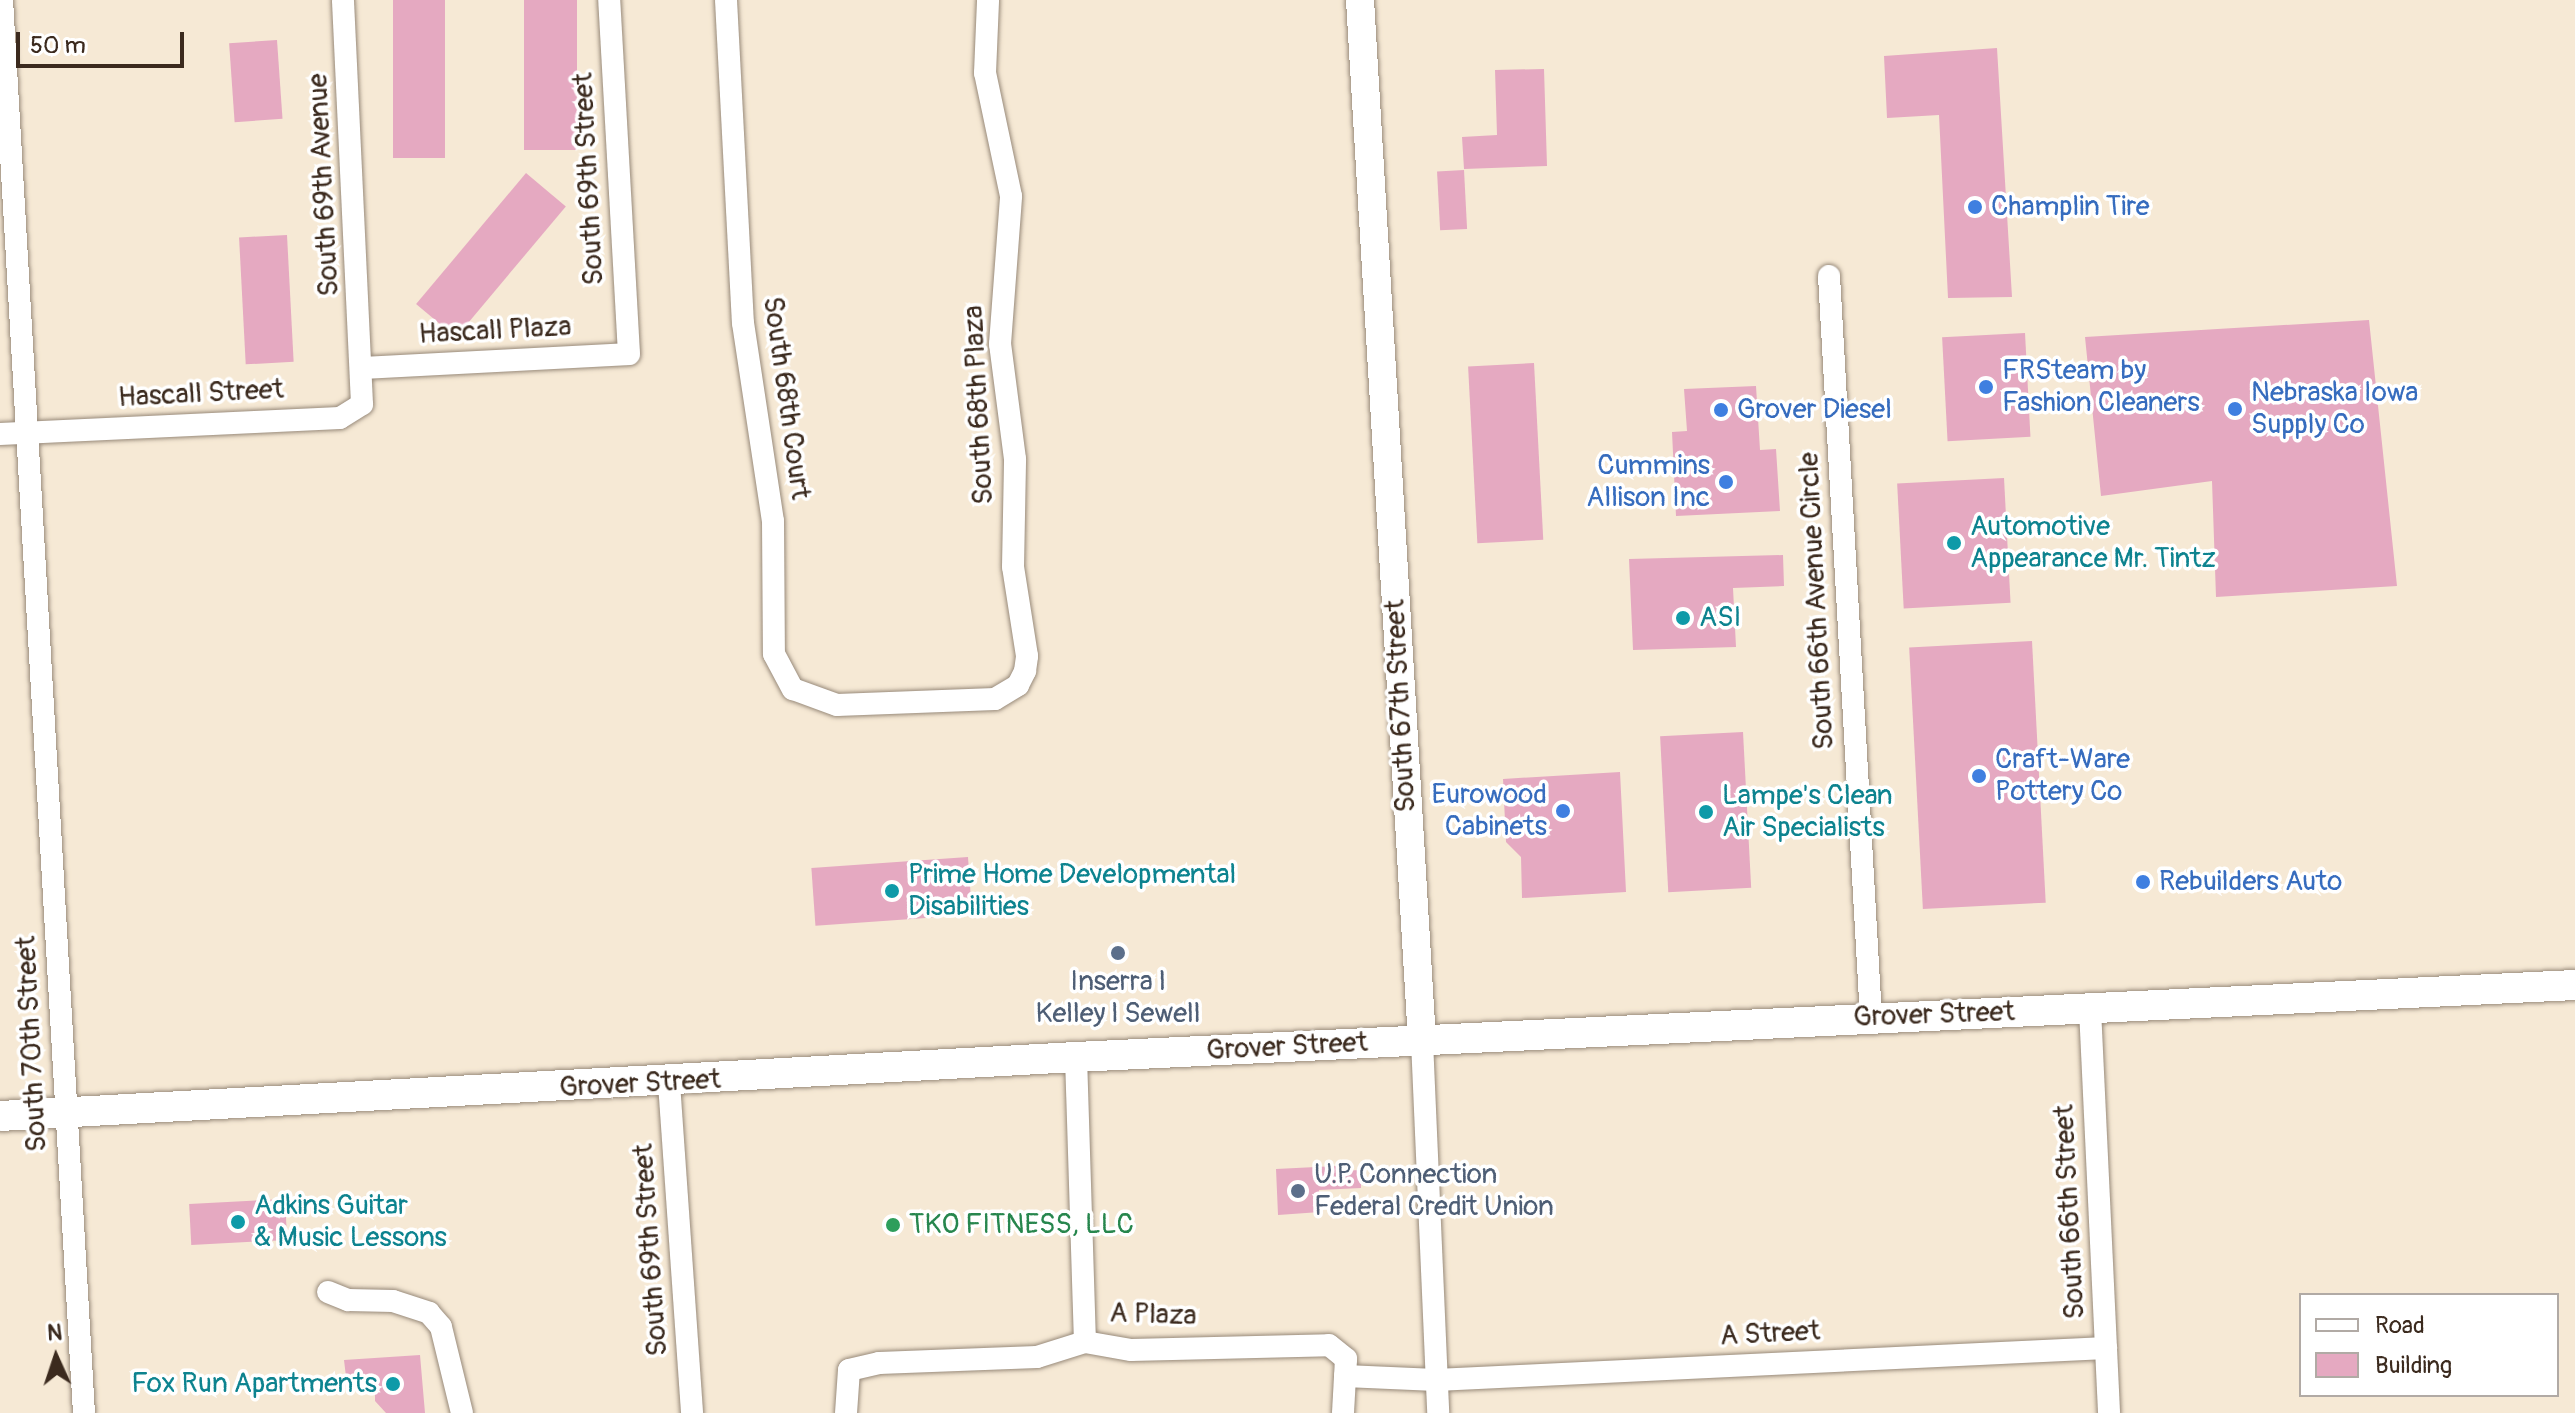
<!DOCTYPE html>
<html>
<head>
<meta charset="utf-8">
<style>
	body { margin:0 }
	#map { position:relative; width:2575px; height:1413px; overflow:hidden; background:#f6e9d5; font-family:Pangolin,sans-serif }
	div>[style] { position:absolute }
	[style*='--x'] { left:calc(var(--x)*1px); top:calc(var(--y)*1px); width:calc(var(--w)*1px); rotate:calc(var(--a)*1deg) }
	.building>* { inset:0; background:#e5a9c1; transform-origin:0 0 }
	.roads { filter:drop-shadow(0 0 2px #988a7a) drop-shadow(0 0 2px #988a7a) }
	.minor>* { height:22px; margin:-11px; padding:0 11px; transform-origin:11px; border-radius:11px; background:#fff }
	.tertiary>* { height:28px; margin:-14px; padding:0 14px; transform-origin:14px; border-radius:14px; background:#fff }
	.secondary>* { height:30px; margin:-15px; padding:0 15px; transform-origin:15px; border-radius:15px; background:#fff }
	.dots>* { width:22px; height:22px; translate:-50% -50%; box-sizing:border-box; border:4px solid #fff; border-radius:50% }
	span { translate:-50% -50%; white-space:nowrap; text-align:center; line-height:1.15; -webkit-text-stroke:7px #fff; paint-order:stroke }
	.street-label { font-size:28px; color:#3b2a1e }
	.shop-label { font-size:28px; color:#366cbe }
	.left { translate:0 -50%; text-align:left }
	.right { translate:-100% -50%; text-align:right }
	.culture-label { font-size:28px; color:#0d838f }
	.service-label { font-size:28px; color:#4e5e75 }
	.leisure-label { font-size:28px; color:#27864d }
	.legend { position:absolute; left:2299px; top:1293px; width:260px; height:104px; box-sizing:border-box; background:#fff; border:2px solid #b1aaa5; margin:0; padding:10px 14px; list-style:none; font-size:24px; color:#3b2a1e }
	.legend li { display:flex; align-items:center; gap:16px; height:40px }
	.legend b { width:40px; border:2px solid #b1aaa5 }
	.north { position:absolute; left:16px; top:1317px; width:80px; height:80px; -webkit-text-stroke:6px #fff; paint-order:stroke; rotate:357deg; font-size:22px; font-weight:700; line-height:32px; text-align:center; color:#3b2a1e }
	.north::after { content:''; display:block; margin:auto; width:28px; height:36px; background:#3b2a1e; clip-path:polygon(50% 0,100% 100%,50% 72%,0 100%) }
	.scale { position:absolute; left:16px; top:32px; width:168px; height:36px; box-sizing:border-box; border:4px solid #3b2a1e; border-top:0; padding-left:10px; font-size:24px; line-height:28px; white-space:nowrap; color:#3b2a1e; -webkit-text-stroke:6px #fff; paint-order:stroke }
</style>
</head>
<body>
<div id="map">
	<div class="building">
		<i style="left:393px;top:0;width:52px;height:158px"></i>
		<i style="left:524px;top:0;width:53px;height:150px"></i>
		<i style="left:277px;top:40px;width:79px;height:48px;rotate:86deg"></i>
		<i style="clip-path:polygon(1997px 48px,2012px 297px,1948px 298px,1939px 115px,1887px 118px,1884px 56px)"></i>
		<i style="clip-path:polygon(1544px 69px,1547px 166px,1464px 169px,1462px 137px,1497px 135px,1495px 70px)"></i>
		<i style="left:1464px;top:170px;width:59px;height:27px;rotate:87deg"></i>
		<i style="left:526px;top:173px;width:52px;height:171px;rotate:40deg"></i>
		<i style="left:287px;top:235px;width:127px;height:48px;rotate:87deg"></i>
		<i style="clip-path:polygon(2369px 320px,2397px 586px,2216px 597px,2212px 481px,2101px 496px,2085px 337px)"></i>
		<i style="left:2025px;top:333px;width:104px;height:83px;rotate:87deg"></i>
		<i style="left:1534px;top:363px;width:177px;height:66px;rotate:87deg"></i>
		<i style="clip-path:polygon(1756px 386px,1760px 450px,1776px 449px,1780px 511px,1676px 516px,1672px 432px,1687px 431px,1684px 389px)"></i>
		<i style="left:2004px;top:478px;width:125px;height:107px;rotate:87deg"></i>
		<i style="clip-path:polygon(1783px 555px,1784px 586px,1733px 588px,1736px 647px,1633px 650px,1629px 559px)"></i>
		<i style="left:2032px;top:641px;width:262px;height:123px;rotate:87deg"></i>
		<i style="left:1743px;top:732px;width:156px;height:83px;rotate:87deg"></i>
		<i style="clip-path:polygon(1620px 772px,1626px 892px,1522px 898px,1521px 857px,1506px 842px,1503px 779px)"></i>
		<i style="left:968px;top:857px;width:58px;height:157px;rotate:86deg"></i>
		<i style="clip-path:polygon(1336px 1166px,1336px 1171px,1361px 1170px,1361px 1188px,1319px 1190px,1320px 1212px,1278px 1215px,1276px 1169px)"></i>
		<i style="left:285px;top:1199px;width:41px;height:96px;rotate:87deg"></i>
		<i style="clip-path:polygon(420px 1355px,425px 1413px,386px 1413px,375px 1401px,375px 1382px,347px 1385px,344px 1360px)"></i>
	</div>
	<div class="roads">
		<div class="minor">
			<i style="--x:2;--y:0;--w:1415;--a:86.68"></i>
			<i style="--x:726;--y:0;--w:323;--a:87"></i>
			<i style="--x:743;--y:323;--w:200;--a:81.4"></i>
			<i style="--x:773;--y:521;--w:133;--a:89.6"></i>
			<i style="--x:774;--y:654;--w:40;--a:62"></i>
			<i style="--x:793;--y:689;--w:47;--a:20"></i>
			<i style="--x:837;--y:705;--w:158;--a:-2.2"></i>
			<i style="--x:995;--y:699;--w:27;--a:-31"></i>
			<i style="--x:1018;--y:685;--w:16;--a:-63"></i>
			<i style="--x:1025;--y:671;--w:15;--a:-82"></i>
			<i style="--x:1027;--y:656;--w:90;--a:-98.9"></i>
			<i style="--x:1013;--y:567;--w:108;--a:-88.9"></i>
			<i style="--x:1015;--y:459;--w:116;--a:-97.4"></i>
			<i style="--x:1000;--y:344;--w:148;--a:-85.7"></i>
			<i style="--x:1011;--y:196;--w:126;--a:-101.9"></i>
			<i style="--x:985;--y:73;--w:73;--a:-87.6"></i>
			<i style="--x:1829;--y:276;--w:742;--a:86.76"></i>
			<i style="--x:364;--y:368;--w:265;--a:-3"></i>
			<i style="--x:629;--y:354;--w:355;--a:-93.2"></i>
			<i style="--x:0;--y:434;--w:340;--a:-2.7"></i>
			<i style="--x:340;--y:418;--w:26;--a:-32"></i>
			<i style="--x:362;--y:404;--w:404;--a:-92.7"></i>
			<i style="--x:2090;--y:1009;--w:404;--a:87.3"></i>
			<i style="--x:1422;--y:1041;--w:372;--a:87.5"></i>
			<i style="--x:1076;--y:1057;--w:285;--a:88.2"></i>
			<i style="--x:669;--y:1083;--w:331;--a:86"></i>
			<i style="--x:328;--y:1292;--w:22;--a:22"></i>
			<i style="--x:348;--y:1300;--w:45;--a:1.3"></i>
			<i style="--x:393;--y:1301;--w:38;--a:18"></i>
			<i style="--x:429;--y:1313;--w:18;--a:49"></i>
			<i style="--x:441;--y:1327;--w:89;--a:76.3"></i>
			<i style="--x:1345;--y:1376;--w:91;--a:2.5"></i>
			<i style="--x:1436;--y:1380;--w:671;--a:-2.73"></i>
			<i style="--x:846;--y:1413;--w:43;--a:-86"></i>
			<i style="--x:849;--y:1370;--w:31;--a:-13"></i>
			<i style="--x:879;--y:1363;--w:158;--a:-2.2"></i>
			<i style="--x:1037;--y:1357;--w:50;--a:-17.4"></i>
			<i style="--x:1085;--y:1342;--w:47;--a:9.9"></i>
			<i style="--x:1131;--y:1350;--w:198;--a:-1.4"></i>
			<i style="--x:1329;--y:1345;--w:22;--a:39"></i>
			<i style="--x:1346;--y:1359;--w:54;--a:93.2"></i>
		</div>
		<div class="tertiary">
			<i style="--x:1360;--y:0;--w:1043;--a:86.59"></i>
		</div>
		<div class="secondary">
			<i style="--x:0;--y:1116;--w:1078;--a:-3.14"></i>
			<i style="--x:1076;--y:1057;--w:1501;--a:-2.75"></i>
		</div>
	</div>
	<div class="dots">
		<i style="left:1975px;top:207px;background:#3f7fe0"></i>
		<i style="left:1986px;top:387px;background:#3f7fe0"></i>
		<i style="left:2235px;top:409px;background:#3f7fe0"></i>
		<i style="left:1721px;top:410px;background:#3f7fe0"></i>
		<i style="left:1726px;top:482px;background:#3f7fe0"></i>
		<i style="left:1954px;top:543px;background:#0f9aa8"></i>
		<i style="left:1683px;top:618px;background:#0f9aa8"></i>
		<i style="left:1979px;top:776px;background:#3f7fe0"></i>
		<i style="left:1563px;top:811px;background:#3f7fe0"></i>
		<i style="left:1706px;top:812px;background:#0f9aa8"></i>
		<i style="left:2143px;top:882px;background:#3f7fe0"></i>
		<i style="left:892px;top:891px;background:#0f9aa8"></i>
		<i style="left:1118px;top:953px;background:#5c6f8a"></i>
		<i style="left:1298px;top:1191px;background:#5c6f8a"></i>
		<i style="left:238px;top:1222px;background:#0f9aa8"></i>
		<i style="left:893px;top:1225px;background:#2e9e5b"></i>
		<i style="left:393px;top:1384px;background:#0f9aa8"></i>
	</div>
	<div class="street-label">
		<span style="left:589px;top:179px;rotate:-93deg">South 69th Street</span>
		<span style="left:324px;top:185px;rotate:-93deg">South 69th Avenue</span>
		<span style="left:495px;top:331px;rotate:-3deg">Hascall Plaza</span>
		<span style="left:201px;top:394px;rotate:-3deg">Hascall Street</span>
		<span style="left:786px;top:398px;rotate:82deg">South 68th Court</span>
		<span style="left:979px;top:405px;rotate:-93deg">South 68th Plaza</span>
		<span style="left:1817px;top:601px;rotate:-93deg">South 66th Avenue Circle</span>
		<span style="left:1401px;top:706px;rotate:-93deg">South 67th Street</span>
		<span style="left:1934px;top:1015px;rotate:-2deg">Grover Street</span>
		<span style="left:32px;top:1044px;rotate:-93deg">South 70th Street</span>
		<span style="left:1287px;top:1047px;rotate:-3deg">Grover Street</span>
		<span style="left:640px;top:1084px;rotate:-3deg">Grover Street</span>
		<span style="left:2070px;top:1212px;rotate:-93deg">South 66th Street</span>
		<span style="left:651px;top:1250px;rotate:-94deg">South 69th Street</span>
		<span style="left:1153px;top:1315px;rotate:2deg">A Plaza</span>
		<span style="left:1770px;top:1334px;rotate:-3deg">A Street</span>
	</div>
	<div class="shop-label">
		<span class="left" style="left:1991px;top:207px">Champlin Tire</span>
		<span class="left" style="left:2002px;top:387px">FRSteam by<br>Fashion Cleaners</span>
		<span class="left" style="left:2251px;top:409px">Nebraska Iowa<br>Supply Co</span>
		<span class="left" style="left:1737px;top:410px">Grover Diesel</span>
		<span class="right" style="left:1710px;top:482px">Cummins<br>Allison Inc</span>
		<span class="left" style="left:1995px;top:776px">Craft-Ware<br>Pottery Co</span>
		<span class="right" style="left:1547px;top:811px">Eurowood<br>Cabinets</span>
		<span class="left" style="left:2159px;top:882px">Rebuilders Auto</span>
	</div>
	<div class="culture-label">
		<span class="left" style="left:1970px;top:543px">Automotive<br>Appearance Mr. Tintz</span>
		<span class="left" style="left:1699px;top:618px">ASI</span>
		<span class="left" style="left:1722px;top:812px">Lampe's Clean<br>Air Specialists</span>
		<span class="left" style="left:908px;top:891px">Prime Home Developmental<br>Disabilities</span>
		<span class="left" style="left:254px;top:1222px">Adkins Guitar<br>&amp; Music Lessons</span>
		<span class="right" style="left:377px;top:1384px">Fox Run Apartments</span>
	</div>
	<div class="service-label">
		<span style="left:1118px;top:998px">Inserra l<br>Kelley l Sewell</span>
		<span class="left" style="left:1314px;top:1191px">U.P. Connection<br>Federal Credit Union</span>
	</div>
	<div class="leisure-label">
		<span class="left" style="left:909px;top:1225px">TKO FITNESS, LLC</span>
	</div>
	<ul class="legend">
	<li><b style="height:10px;background:#fff"></b>Road</li>
	<li><b style="height:22px;background:#e5a9c1"></b>Building</li>
	</ul>
	<div class="north">N</div>
	<div class="scale">50 m</div>
</div>
</body>
</html>
